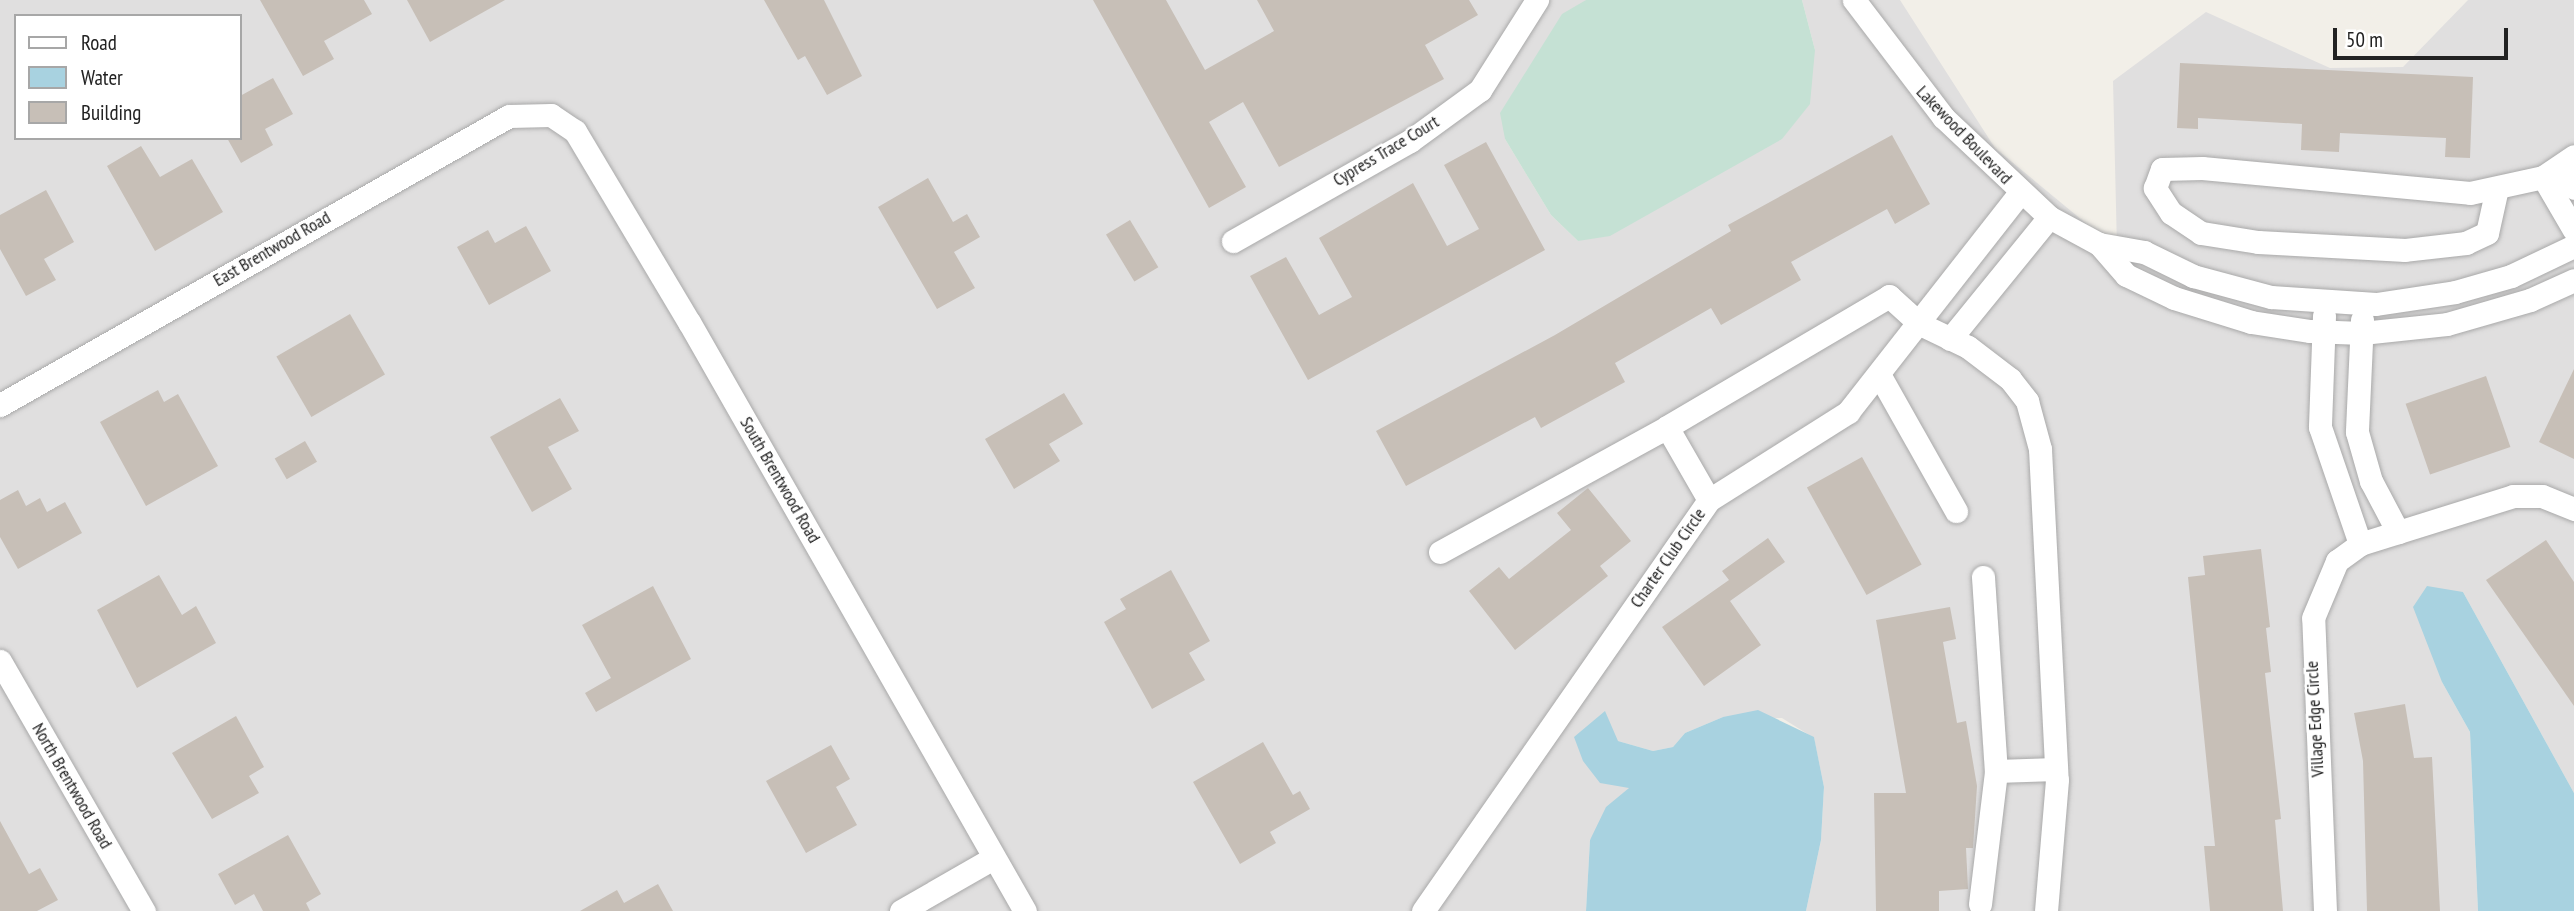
<!DOCTYPE html>
<html>
<head>
<meta charset="utf-8">
<style>
	body { margin:0 }
	#map { position:relative; width:2574px; height:911px; overflow:hidden; background:#f2efe8; font-family:"PT Sans Narrow",sans-serif }
	div>[style] { position:absolute }
	[style*='--x'] { left:calc(var(--x)*1px); top:calc(var(--y)*1px); width:calc(var(--w)*1px); rotate:calc(var(--a)*1deg) }
	.residential>* { inset:0; background:#e0dfdf }
	.wetland>* { inset:0; background:#c5e1d4 }
	.water>* { inset:0; background:#a8d2e0 }
	.building>* { inset:0; background:#c7bfb7; transform-origin:0 0 }
	.roads { filter:drop-shadow(0 0 2px #a9a9a9) drop-shadow(0 0 2px #a9a9a9) }
	.minor>* { height:23px; margin:-11.5px; padding:0 11.5px; transform-origin:11.5px; border-radius:11.5px; background:#fff }
	span { translate:-50% -50%; white-space:nowrap; text-align:center; line-height:1.15; -webkit-text-stroke:5px #fff; paint-order:stroke }
	.street-label { font-size:18px; color:#222 }
	.legend { position:absolute; left:14px; top:14px; width:228px; height:126px; box-sizing:border-box; background:#fff; border:2px solid #a7a7a7; margin:0; padding:9px 12px; list-style:none; font-size:21px; color:#222 }
	.legend li { display:flex; align-items:center; gap:14px; height:35px }
	.legend b { width:35px; border:2px solid #a7a7a7 }
	.scale { position:absolute; left:2333px; top:28px; width:175px; height:32px; box-sizing:border-box; border:4px solid #222; border-top:0; padding-left:9px; font-size:21px; line-height:24px; white-space:nowrap; color:#222; -webkit-text-stroke:5px #fff; paint-order:stroke }
</style>
</head>
<body>
<div id="map">
	<div class="residential">
		<i style="clip-path:polygon(evenodd,0 0,1586px 0,1505px 139px,1551px 215px,1578px 241px,1815px 50px,1802px 0,1900px 0,1995px 148px,2117px 249px,2113px 81px,2206px 12px,2330px 68px,2403px 67px,2468px 0,2574px 0,2574px 793px,2463px 592px,2442px 682px,2470px 732px,2478px 911px,1806px 911px,1821px 840px,1824px 787px,1814px 738px,1782px 718px,1723px 717px,1685px 733px,1673px 747px,1653px 751px,1618px 741px,1630px 787px,1590px 840px,1586px 911px,0 911px,0 0,16px 16px,240px 16px,240px 138px,16px 138px,16px 16px)"></i>
	</div>
	<div class="wetland">
		<i style="clip-path:polygon(1586px 0,1802px 0,1815px 50px,1810px 104px,1782px 139px,1610px 236px,1578px 241px,1551px 215px,1505px 139px,1500px 113px,1562px 14px)"></i>
	</div>
	<div class="water">
		<i style="clip-path:polygon(2427px 586px,2463px 592px,2574px 793px,2574px 911px,2478px 911px,2470px 732px,2442px 682px,2413px 607px)"></i>
		<i style="clip-path:polygon(1758px 710px,1814px 737px,1824px 787px,1821px 840px,1806px 911px,1586px 911px,1590px 840px,1606px 807px,1629px 788px,1600px 783px,1583px 761px,1574px 737px,1605px 711px,1618px 741px,1653px 751px,1673px 747px,1685px 733px,1723px 717px)"></i>
	</div>
	<div class="building">
		<i style="clip-path:polygon(260px 0,364px 0,372px 14px,324px 41px,334px 59px,303px 76px)"></i>
		<i style="clip-path:polygon(407px 0,505px 0,430px 42px)"></i>
		<i style="clip-path:polygon(764px 0,824px 0,862px 76px,827px 95px,805px 56px,798px 60px)"></i>
		<i style="clip-path:polygon(1093px 0,1166px 0,1205px 70px,1274px 31px,1257px 0,1469px 0,1478px 15px,1425px 45px,1444px 79px,1279px 167px,1243px 102px,1209px 122px,1246px 187px,1209px 208px)"></i>
		<i style="clip-path:polygon(2180px 63px,2473px 77px,2470px 158px,2445px 157px,2446px 138px,2340px 133px,2339px 152px,2301px 150px,2302px 124px,2198px 118px,2198px 129px,2177px 128px)"></i>
		<i style="clip-path:polygon(273px 78px,293px 114px,265px 129px,273px 145px,241px 163px,227px 138px,240px 138px,240px 96px)"></i>
		<i style="clip-path:polygon(1892px 135px,1930px 204px,1895px 224px,1887px 209px,1791px 262px,1801px 280px,1721px 325px,1711px 308px,1615px 363px,1625px 382px,1541px 428px,1535px 417px,1406px 486px,1376px 431px,1555px 335px,1731px 231px,1728px 225px)"></i>
		<i style="clip-path:polygon(1486px 142px,1545px 250px,1308px 380px,1250px 276px,1286px 257px,1319px 315px,1352px 297px,1319px 238px,1413px 183px,1447px 246px,1479px 229px,1444px 165px)"></i>
		<i style="clip-path:polygon(141px 146px,160px 177px,192px 159px,223px 212px,155px 251px,107px 166px)"></i>
		<i style="clip-path:polygon(928px 178px,953px 222px,967px 214px,980px 237px,954px 252px,975px 288px,937px 309px,878px 207px)"></i>
		<i style="clip-path:polygon(46px 190px,74px 242px,44px 259px,56px 280px,26px 296px,0 249px,0 215px)"></i>
		<i style="left:1130px;top:220px;width:55px;height:28px;rotate:59deg"></i>
		<i style="clip-path:polygon(526px 226px,551px 271px,489px 305px,457px 247px,488px 230px,495px 243px)"></i>
		<i style="left:350px;top:314px;width:70px;height:85px;rotate:60deg"></i>
		<i style="clip-path:polygon(2574px 369px,2574px 459px,2539px 442px)"></i>
		<i style="left:2486px;top:376px;width:75px;height:85px;rotate:71deg"></i>
		<i style="clip-path:polygon(158px 390px,164px 402px,178px 394px,218px 466px,146px 506px,100px 422px)"></i>
		<i style="clip-path:polygon(1064px 393px,1083px 424px,1049px 444px,1060px 461px,1014px 489px,985px 439px)"></i>
		<i style="clip-path:polygon(560px 398px,579px 431px,548px 447px,572px 489px,532px 512px,490px 437px)"></i>
		<i style="left:305px;top:441px;width:24px;height:35px;rotate:60deg"></i>
		<i style="left:1862px;top:457px;width:123px;height:63px;rotate:61deg"></i>
		<i style="clip-path:polygon(1588px 488px,1631px 541px,1600px 566px,1608px 576px,1515px 650px,1469px 591px,1499px 567px,1509px 579px,1571px 530px,1557px 513px)"></i>
		<i style="clip-path:polygon(18px 490px,26px 506px,40px 498px,47px 512px,65px 502px,82px 533px,18px 569px,0 537px,0 500px)"></i>
		<i style="clip-path:polygon(1768px 538px,1785px 562px,1730px 601px,1761px 645px,1704px 686px,1662px 627px,1729px 580px,1722px 571px)"></i>
		<i style="clip-path:polygon(2546px 540px,2574px 582px,2574px 706px,2486px 580px)"></i>
		<i style="clip-path:polygon(2261px 549px,2270px 627px,2266px 628px,2271px 672px,2265px 673px,2281px 819px,2275px 820px,2283px 911px,2210px 911px,2204px 846px,2215px 846px,2188px 577px,2205px 575px,2203px 556px)"></i>
		<i style="clip-path:polygon(1171px 570px,1210px 641px,1189px 653px,1205px 680px,1152px 709px,1104px 622px,1126px 609px,1120px 599px)"></i>
		<i style="clip-path:polygon(159px 575px,182px 615px,196px 606px,216px 643px,137px 688px,97px 610px)"></i>
		<i style="clip-path:polygon(653px 586px,691px 659px,596px 712px,585px 693px,611px 678px,582px 625px)"></i>
		<i style="clip-path:polygon(1950px 607px,1956px 639px,1943px 642px,1957px 723px,1966px 721px,1977px 786px,1973px 848px,1966px 848px,1968px 889px,1939px 891px,1939px 911px,1876px 911px,1874px 793px,1906px 793px,1876px 620px)"></i>
		<i style="clip-path:polygon(2405px 704px,2414px 758px,2432px 757px,2440px 911px,2367px 911px,2363px 761px,2354px 713px)"></i>
		<i style="clip-path:polygon(236px 716px,264px 767px,249px 776px,259px 793px,212px 819px,172px 753px)"></i>
		<i style="clip-path:polygon(1263px 742px,1293px 795px,1300px 791px,1310px 809px,1270px 832px,1276px 843px,1240px 864px,1193px 782px)"></i>
		<i style="clip-path:polygon(831px 745px,850px 779px,836px 787px,857px 825px,806px 853px,766px 781px)"></i>
		<i style="clip-path:polygon(0 821px,29px 874px,40px 868px,58px 900px,37px 911px,0 911px)"></i>
		<i style="clip-path:polygon(288px 835px,321px 894px,306px 903px,310px 911px,263px 911px,254px 894px,235px 905px,218px 874px)"></i>
		<i style="clip-path:polygon(658px 884px,673px 911px,580px 911px,617px 890px,624px 903px)"></i>
	</div>
	<div class="roads">
		<div class="minor">
			<i style="--x:1854;--y:0;--w:147;--a:52.7"></i>
			<i style="--x:1943;--y:117;--w:146;--a:43.3"></i>
			<i style="--x:2049;--y:217;--w:57;--a:28.4"></i>
			<i style="--x:2099;--y:244;--w:46;--a:10.1"></i>
			<i style="--x:2144;--y:252;--w:55;--a:26.1"></i>
			<i style="--x:2193;--y:276;--w:81;--a:15.1"></i>
			<i style="--x:2271;--y:297;--w:105;--a:3.8"></i>
			<i style="--x:2376;--y:304;--w:80;--a:-8.6"></i>
			<i style="--x:2455;--y:292;--w:58;--a:-15.9"></i>
			<i style="--x:2511;--y:276;--w:70;--a:-25.5"></i>
			<i style="--x:2562;--y:167;--w:24;--a:60"></i>
			<i style="--x:2543;--y:177;--w:61;--a:59.7"></i>
			<i style="--x:2497;--y:188;--w:46;--a:102.5"></i>
			<i style="--x:2487;--y:233;--w:23;--a:155"></i>
			<i style="--x:2466;--y:243;--w:61;--a:173.5"></i>
			<i style="--x:2405;--y:250;--w:147;--a:-176.9"></i>
			<i style="--x:2258;--y:242;--w:58;--a:-171"></i>
			<i style="--x:2201;--y:233;--w:36;--a:-146"></i>
			<i style="--x:2171;--y:213;--w:30;--a:-123"></i>
			<i style="--x:2155;--y:188;--w:20;--a:-70"></i>
			<i style="--x:2162;--y:169;--w:40;--a:-1.4"></i>
			<i style="--x:2202;--y:168;--w:269;--a:5.3"></i>
			<i style="--x:2470;--y:193;--w:75;--a:-12.4"></i>
			<i style="--x:2543;--y:177;--w:37;--a:-34"></i>
			<i style="--x:1233;--y:241;--w:203;--a:-29.5"></i>
			<i style="--x:1410;--y:141;--w:87;--a:-36.1"></i>
			<i style="--x:1480;--y:90;--w:107;--a:-57.7"></i>
			<i style="--x:2099;--y:244;--w:41;--a:48.9"></i>
			<i style="--x:2126;--y:275;--w:53;--a:25.6"></i>
			<i style="--x:2174;--y:298;--w:81;--a:17.3"></i>
			<i style="--x:2251;--y:322;--w:60;--a:8.7"></i>
			<i style="--x:2310;--y:331;--w:52;--a:2.2"></i>
			<i style="--x:2362;--y:333;--w:85;--a:-6"></i>
			<i style="--x:2447;--y:324;--w:86;--a:-16.1"></i>
			<i style="--x:2530;--y:300;--w:48;--a:-24.4"></i>
			<i style="--x:2324;--y:316;--w:111;--a:92.1"></i>
			<i style="--x:2320;--y:427;--w:124;--a:71.1"></i>
			<i style="--x:2362;--y:320;--w:112;--a:92.6"></i>
			<i style="--x:2357;--y:432;--w:51;--a:74.1"></i>
			<i style="--x:2371;--y:481;--w:58;--a:62.1"></i>
			<i style="--x:1950;--y:339;--w:157;--a:-50.9"></i>
			<i style="--x:1880;--y:376;--w:155;--a:60.6"></i>
			<i style="--x:0;--y:405;--w:585;--a:-29.59"></i>
			<i style="--x:509;--y:116;--w:42;--a:-1.4"></i>
			<i style="--x:551;--y:115;--w:29;--a:34"></i>
			<i style="--x:575;--y:131;--w:222;--a:59.2"></i>
			<i style="--x:689;--y:322;--w:678;--a:60.3"></i>
			<i style="--x:1667;--y:427;--w:258;--a:-30.5"></i>
			<i style="--x:1889;--y:296;--w:42;--a:42.1"></i>
			<i style="--x:1920;--y:324;--w:53;--a:25.6"></i>
			<i style="--x:1968;--y:347;--w:53;--a:37.3"></i>
			<i style="--x:2010;--y:379;--w:28;--a:52"></i>
			<i style="--x:2027;--y:401;--w:50;--a:74.8"></i>
			<i style="--x:2040;--y:449;--w:331;--a:87.1"></i>
			<i style="--x:2057;--y:780;--w:131;--a:94.8"></i>
			<i style="--x:1440;--y:552;--w:259;--a:-28.8"></i>
			<i style="--x:1667;--y:427;--w:84;--a:60.1"></i>
			<i style="--x:1983;--y:577;--w:194;--a:86.2"></i>
			<i style="--x:1996;--y:771;--w:60;--a:-1.9"></i>
			<i style="--x:0;--y:661;--w:289;--a:60.1"></i>
			<i style="--x:1980;--y:904;--w:134;--a:-83.1"></i>
			<i style="--x:901;--y:911;--w:106;--a:-29.9"></i>
			<i style="--x:1423;--y:911;--w:501;--a:-55.17"></i>
			<i style="--x:1709;--y:500;--w:165;--a:-32.3"></i>
			<i style="--x:1848;--y:412;--w:278;--a:-51.9"></i>
			<i style="--x:2325;--y:911;--w:293;--a:-92.3"></i>
			<i style="--x:2313;--y:618;--w:62;--a:-67.2"></i>
			<i style="--x:2337;--y:561;--w:29;--a:-36"></i>
			<i style="--x:2360;--y:544;--w:160;--a:-17.4"></i>
			<i style="--x:2513;--y:496;--w:29;--a:0"></i>
			<i style="--x:2542;--y:496;--w:35;--a:22"></i>
		</div>
	</div>
	<div class="street-label">
		<span style="left:1964px;top:135px;rotate:46deg">Lakewood Boulevard</span>
		<span style="left:1386px;top:151px;rotate:-31deg">Cypress Trace Court</span>
		<span style="left:272px;top:249px;rotate:-30deg">East Brentwood Road</span>
		<span style="left:780px;top:480px;rotate:60deg">South Brentwood Road</span>
		<span style="left:1668px;top:558px;rotate:-55deg">Charter Club Circle</span>
		<span style="left:2315px;top:719px;rotate:-93deg">Village Edge Circle</span>
		<span style="left:72px;top:786px;rotate:60deg">North Brentwood Road</span>
	</div>
	<ul class="legend">
	<li><b style="height:9px;background:#fff"></b>Road</li>
	<li><b style="height:19px;background:#a8d2e0"></b>Water</li>
	<li><b style="height:19px;background:#c7bfb7"></b>Building</li>
	</ul>
	<div class="scale">50 m</div>
</div>
</body>
</html>
